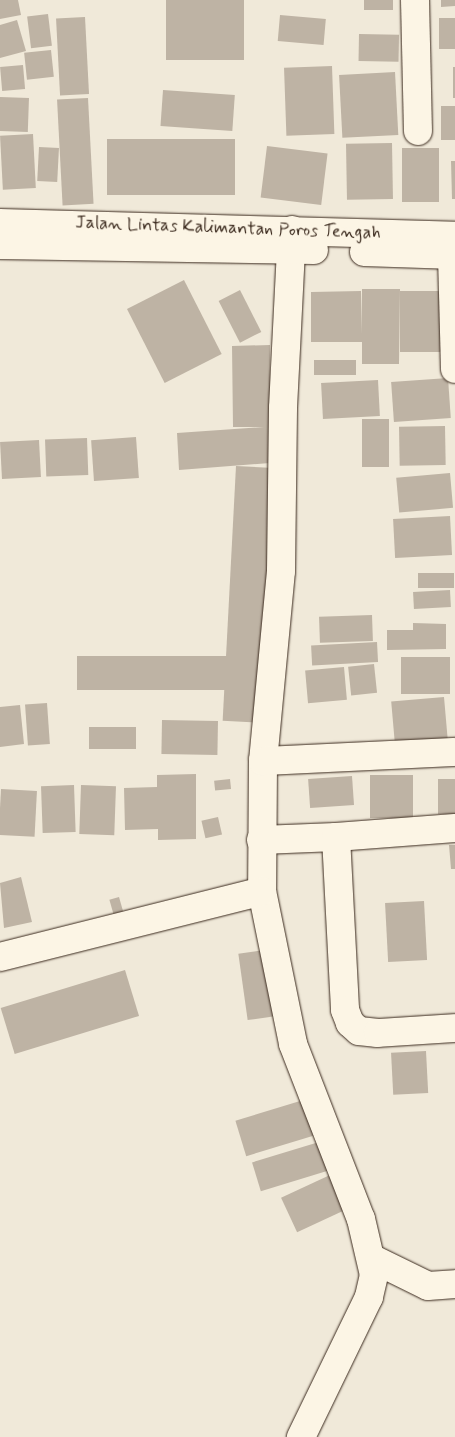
<!DOCTYPE html>
<html>
<head>
<meta charset="utf-8">
<style>
	body { margin:0 }
	#map { position:relative; width:455px; height:1437px; overflow:hidden; background:#f0e9d9; font-family:Mynerve,sans-serif }
	div>[style] { position:absolute }
	[style*='--x'] { left:calc(var(--x)*1px); top:calc(var(--y)*1px); width:calc(var(--w)*1px); rotate:calc(var(--a)*1deg) }
	.building>* { inset:0; background:#beb3a4; transform-origin:0 0 }
	.roads { filter:drop-shadow(0 0 1px #3b2a1e) drop-shadow(0 0 1px #3b2a1e) }
	.minor>* { height:28px; margin:-14px; padding:0 14px; transform-origin:14px; border-radius:14px; background:#fcf5e5 }
	.major>* { height:28px; margin:-14px; padding:0 14px; transform-origin:14px; border-radius:14px; background:#fcf5e5 }
	span { translate:-50% -50%; white-space:nowrap; text-align:center; line-height:1.15; -webkit-text-stroke:5px #fcf5e5; paint-order:stroke }
	.street-label { font-size:18px; color:#3b2a1e }
</style>
</head>
<body>
<div id="map">
	<div class="building">
		<i style="clip-path:polygon(0 0,18px 0,21px 15px,0 19px)"></i>
		<i style="left:166px;top:0;width:78px;height:60px"></i>
		<i style="left:364px;top:0;width:29px;height:10px"></i>
		<i style="clip-path:polygon(441px 0,455px 0,455px 6px,441px 7px)"></i>
		<i style="left:48px;top:14px;width:32px;height:21px;rotate:83deg"></i>
		<i style="left:280px;top:15px;width:46px;height:26px;rotate:5deg"></i>
		<i style="left:85px;top:17px;width:77px;height:29px;rotate:87deg"></i>
		<i style="left:439px;top:18px;width:16px;height:31px"></i>
		<i style="clip-path:polygon(17px 20px,26px 51px,0 58px,0 25px)"></i>
		<i style="left:359px;top:34px;width:40px;height:27px;rotate:1deg"></i>
		<i style="left:51px;top:50px;width:27px;height:27px;rotate:84deg"></i>
		<i style="left:23px;top:65px;width:24px;height:23px;rotate:85deg"></i>
		<i style="left:332px;top:66px;width:68px;height:48px;rotate:88deg"></i>
		<i style="left:453px;top:67px;width:2px;height:31px"></i>
		<i style="left:395px;top:72px;width:63px;height:56px;rotate:87deg"></i>
		<i style="left:163px;top:90px;width:72px;height:36px;rotate:4deg"></i>
		<i style="left:0;top:97px;width:29px;height:34px;rotate:2deg"></i>
		<i style="left:88px;top:98px;width:106px;height:31px;rotate:87deg"></i>
		<i style="left:441px;top:106px;width:14px;height:34px"></i>
		<i style="left:33px;top:134px;width:54px;height:33px;rotate:87deg"></i>
		<i style="left:107px;top:139px;width:128px;height:56px"></i>
		<i style="left:392px;top:143px;width:56px;height:46px;rotate:89deg"></i>
		<i style="left:267px;top:146px;width:61px;height:52px;rotate:7deg"></i>
		<i style="left:39px;top:147px;width:20px;height:34px;rotate:3deg"></i>
		<i style="left:402px;top:148px;width:37px;height:54px"></i>
		<i style="clip-path:polygon(451px 161px,455px 161px,455px 199px,452px 199px)"></i>
		<i style="left:184px;top:280px;width:83px;height:64px;rotate:63deg"></i>
		<i style="clip-path:polygon(362px 289px,400px 289px,399px 364px,362px 364px,362px 342px,311px 342px,311px 292px,361px 291px,362px 334px)"></i>
		<i style="left:240px;top:290px;width:47px;height:24px;rotate:63deg"></i>
		<i style="left:452px;top:291px;width:61px;height:52px;rotate:90deg"></i>
		<i style="clip-path:polygon(270px 345px,270px 463px,179px 470px,177px 433px,264px 427px,233px 427px,232px 346px)"></i>
		<i style="left:356px;top:360px;width:15px;height:42px;rotate:90deg"></i>
		<i style="left:448px;top:378px;width:40px;height:57px;rotate:86deg"></i>
		<i style="left:378px;top:380px;width:36px;height:57px;rotate:87deg"></i>
		<i style="left:362px;top:419px;width:27px;height:48px"></i>
		<i style="left:445px;top:426px;width:39px;height:46px;rotate:89deg"></i>
		<i style="left:136px;top:437px;width:41px;height:45px;rotate:86deg"></i>
		<i style="left:87px;top:438px;width:37px;height:42px;rotate:88deg"></i>
		<i style="left:39px;top:440px;width:37px;height:39px;rotate:87deg"></i>
		<i style="left:236px;top:466px;width:38px;height:255px;rotate:3deg"></i>
		<i style="left:450px;top:473px;width:35px;height:54px;rotate:85deg"></i>
		<i style="left:450px;top:516px;width:39px;height:57px;rotate:87deg"></i>
		<i style="left:454px;top:573px;width:15px;height:36px;rotate:90deg"></i>
		<i style="left:450px;top:590px;width:17px;height:37px;rotate:87deg"></i>
		<i style="left:372px;top:615px;width:26px;height:53px;rotate:88deg"></i>
		<i style="clip-path:polygon(413px 623px,446px 624px,446px 649px,387px 650px,387px 630px,413px 630px)"></i>
		<i style="left:377px;top:642px;width:20px;height:66px;rotate:87deg"></i>
		<i style="left:77px;top:656px;width:150px;height:34px"></i>
		<i style="left:401px;top:657px;width:49px;height:37px"></i>
		<i style="left:374px;top:664px;width:29px;height:26px;rotate:84deg"></i>
		<i style="left:344px;top:667px;width:33px;height:39px;rotate:85deg"></i>
		<i style="left:444px;top:697px;width:43px;height:53px;rotate:85deg"></i>
		<i style="left:47px;top:703px;width:41px;height:22px;rotate:86deg"></i>
		<i style="clip-path:polygon(20px 705px,24px 744px,0 747px,0 707px)"></i>
		<i style="left:162px;top:720px;width:56px;height:34px;rotate:1deg"></i>
		<i style="left:89px;top:727px;width:47px;height:22px"></i>
		<i style="clip-path:polygon(196px 774px,196px 839px,158px 840px,158px 829px,125px 830px,124px 788px,157px 787px,157px 775px)"></i>
		<i style="left:413px;top:775px;width:43px;height:43px;rotate:90deg"></i>
		<i style="left:352px;top:776px;width:29px;height:44px;rotate:86deg"></i>
		<i style="left:230px;top:779px;width:10px;height:16px;rotate:84deg"></i>
		<i style="left:455px;top:779px;width:35px;height:17px;rotate:90deg"></i>
		<i style="left:74px;top:785px;width:47px;height:33px;rotate:88deg"></i>
		<i style="left:81px;top:785px;width:35px;height:49px;rotate:2deg"></i>
		<i style="left:1px;top:789px;width:36px;height:46px;rotate:3deg"></i>
		<i style="left:218px;top:817px;width:18px;height:17px;rotate:77deg"></i>
		<i style="clip-path:polygon(449px 845px,455px 845px,455px 869px,451px 869px)"></i>
		<i style="clip-path:polygon(21px 877px,32px 922px,4px 928px,0 883px)"></i>
		<i style="left:119px;top:897px;width:22px;height:10px;rotate:74deg"></i>
		<i style="left:424px;top:901px;width:59px;height:39px;rotate:87deg"></i>
		<i style="left:272px;top:949px;width:67px;height:34px;rotate:82deg"></i>
		<i style="left:125px;top:970px;width:48px;height:130px;rotate:73deg"></i>
		<i style="left:426px;top:1051px;width:42px;height:35px;rotate:87deg"></i>
		<i style="left:310px;top:1098px;width:37px;height:78px;rotate:73deg"></i>
		<i style="left:319px;top:1142px;width:30px;height:70px;rotate:73deg"></i>
		<i style="left:330px;top:1175px;width:38px;height:54px;rotate:65deg"></i>
	</div>
	<div class="roads">
		<div class="minor">
			<i style="--x:415;--y:0;--w:131;--a:88.7"></i>
			<i style="--x:292;--y:230;--w:178;--a:92.9"></i>
			<i style="--x:283;--y:408;--w:163;--a:90.7"></i>
			<i style="--x:281;--y:571;--w:191;--a:95.4"></i>
			<i style="--x:263;--y:761;--w:130;--a:90.4"></i>
			<i style="--x:262;--y:891;--w:156;--a:78.5"></i>
			<i style="--x:293;--y:1044;--w:188;--a:68.8"></i>
			<i style="--x:361;--y:1219;--w:57;--a:76.9"></i>
			<i style="--x:374;--y:1275;--w:23;--a:103"></i>
			<i style="--x:369;--y:1297;--w:156;--a:115.9"></i>
			<i style="--x:452;--y:255;--w:114;--a:88.5"></i>
			<i style="--x:263;--y:761;--w:192;--a:-2.7"></i>
			<i style="--x:336;--y:837;--w:119;--a:-4.3"></i>
			<i style="--x:261;--y:840;--w:75;--a:-2.3"></i>
			<i style="--x:336;--y:837;--w:173;--a:87"></i>
			<i style="--x:345;--y:1010;--w:14;--a:69"></i>
			<i style="--x:350;--y:1023;--w:12;--a:42"></i>
			<i style="--x:359;--y:1031;--w:19;--a:6"></i>
			<i style="--x:378;--y:1033;--w:77;--a:-3.7"></i>
			<i style="--x:0;--y:957;--w:270;--a:-14.1"></i>
			<i style="--x:373;--y:1259;--w:61;--a:26.1"></i>
			<i style="--x:428;--y:1286;--w:27;--a:-4"></i>
		</div>
		<div class="major">
			<i style="--x:0;--y:223;--w:455;--a:1.6"></i>
			<i style="--x:0;--y:245;--w:314;--a:0.9"></i>
			<i style="--x:364;--y:252;--w:91;--a:1.9"></i>
		</div>
	</div>
	<div class="street-label">
		<span style="left:228px;top:228px;rotate:2deg">Jalan Lintas Kalimantan Poros Tengah</span>
	</div>
</div>
</body>
</html>
